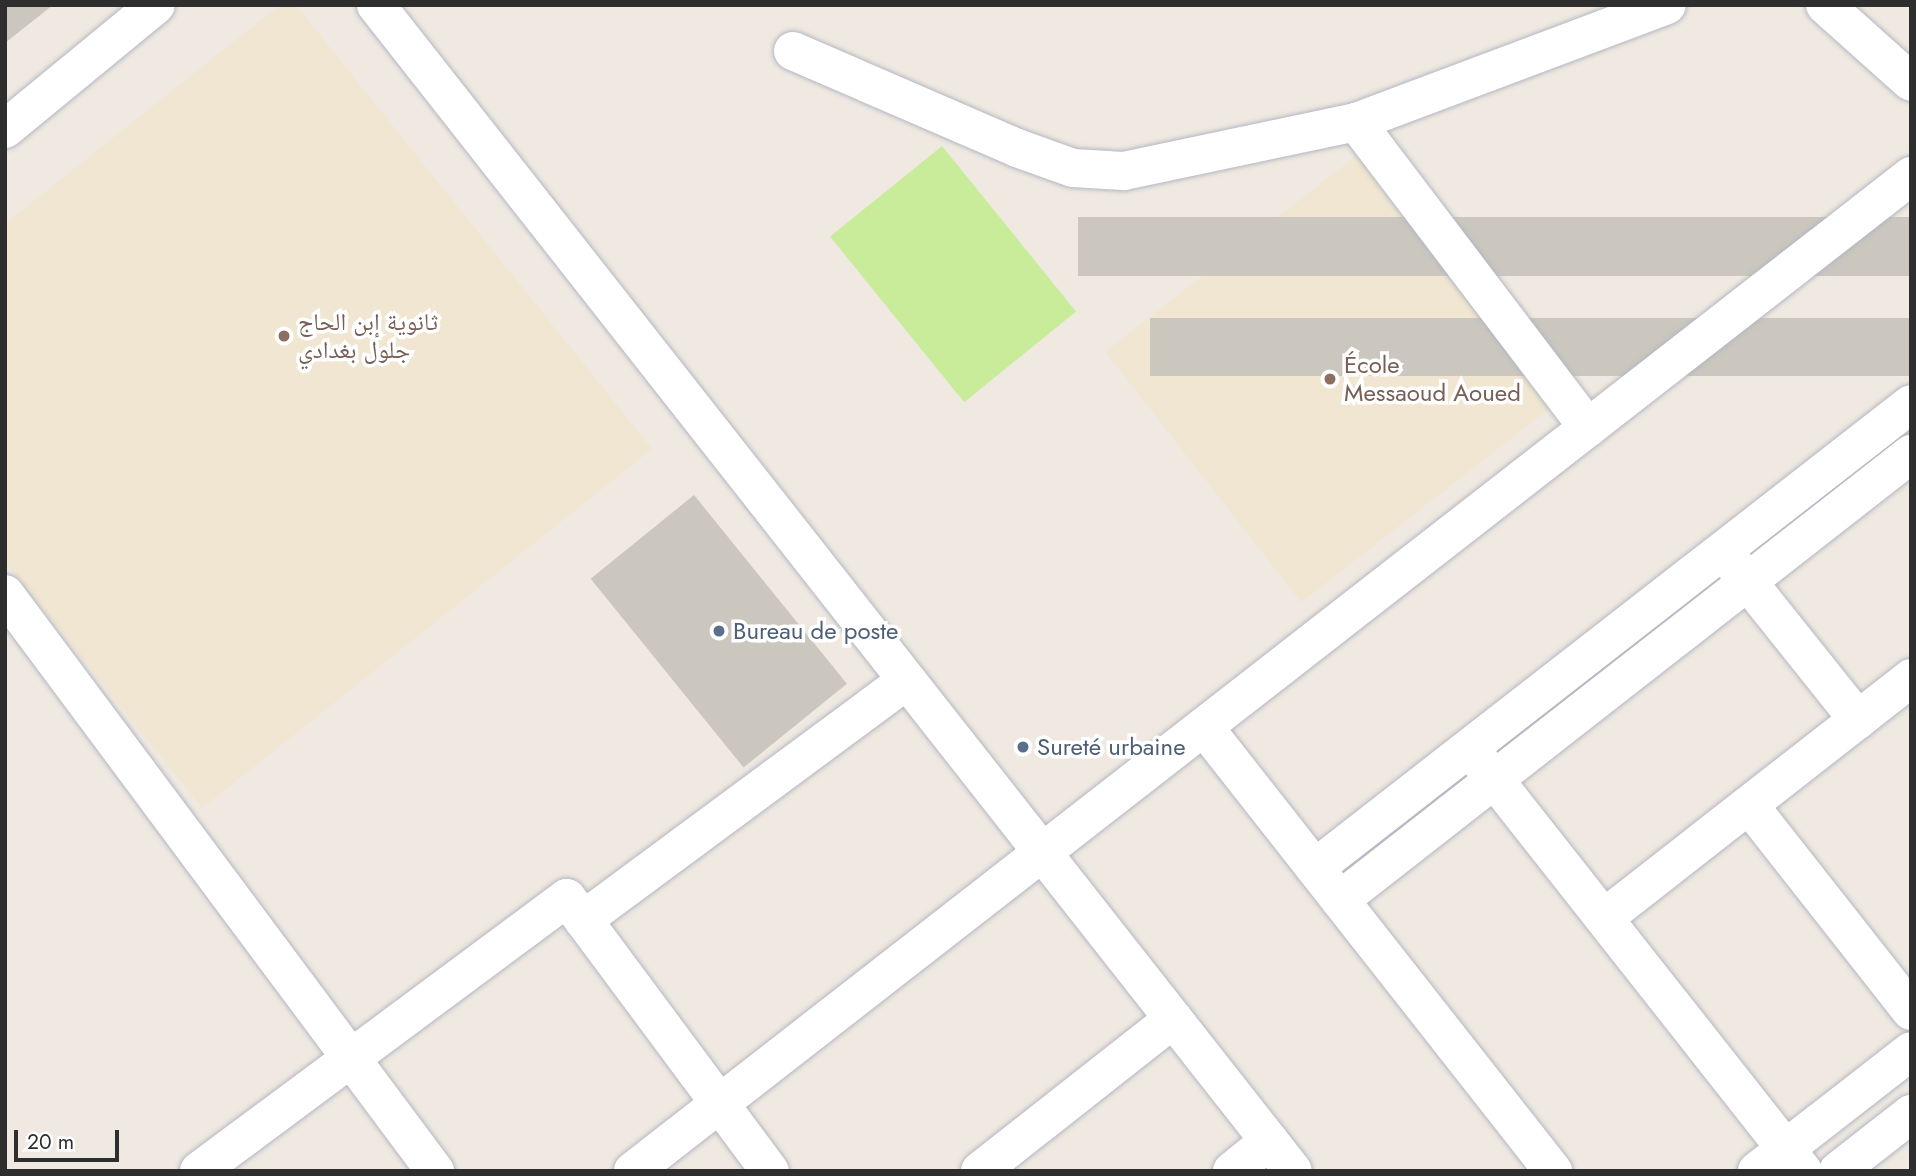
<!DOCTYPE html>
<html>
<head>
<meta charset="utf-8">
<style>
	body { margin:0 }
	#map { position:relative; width:1916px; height:1176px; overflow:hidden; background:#efe9e1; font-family:Jost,"Noto Naskh Arabic",sans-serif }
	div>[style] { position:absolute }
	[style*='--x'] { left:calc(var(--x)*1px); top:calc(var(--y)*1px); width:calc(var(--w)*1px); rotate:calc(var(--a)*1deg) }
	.education>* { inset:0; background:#f0e6d1; transform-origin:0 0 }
	.pitch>* { inset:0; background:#c9ec9a; transform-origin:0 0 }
	.building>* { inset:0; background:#cbc7bf; transform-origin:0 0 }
	.roads { filter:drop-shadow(0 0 2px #b4b7c1) drop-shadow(0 0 2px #b4b7c1) }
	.minor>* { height:38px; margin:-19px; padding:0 19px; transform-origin:19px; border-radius:19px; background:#fff }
	.dots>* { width:19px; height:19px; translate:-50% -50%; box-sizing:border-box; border:4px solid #fff; border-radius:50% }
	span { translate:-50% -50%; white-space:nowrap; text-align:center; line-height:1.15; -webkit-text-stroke:7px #fff; paint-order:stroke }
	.education-label { font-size:24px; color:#785e54 }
	.left { translate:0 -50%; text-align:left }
	.service-label { font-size:24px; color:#4e5e75 }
	.frame { position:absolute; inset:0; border:7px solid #2e2e2e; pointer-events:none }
	.scale { position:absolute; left:14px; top:1130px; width:105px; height:32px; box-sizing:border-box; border:4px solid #2e2e2e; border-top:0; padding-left:9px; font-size:21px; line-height:24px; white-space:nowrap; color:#2e2e2e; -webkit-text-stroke:5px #fff; paint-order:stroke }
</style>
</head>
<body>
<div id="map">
	<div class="education">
		<i style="clip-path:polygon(280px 5px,296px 5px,652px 449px,202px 808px,5px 562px,5px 224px)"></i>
		<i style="left:1356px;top:156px;width:318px;height:318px;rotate:52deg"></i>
	</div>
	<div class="pitch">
		<i style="left:942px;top:146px;width:213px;height:144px;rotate:51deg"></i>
	</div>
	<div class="building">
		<i style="clip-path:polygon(5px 5px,53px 5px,5px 43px)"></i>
		<i style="left:1911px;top:217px;width:59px;height:833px;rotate:90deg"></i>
		<i style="left:1911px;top:318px;width:58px;height:761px;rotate:90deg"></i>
		<i style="left:694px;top:495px;width:243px;height:133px;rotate:51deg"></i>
	</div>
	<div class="roads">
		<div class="minor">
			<i style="--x:376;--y:5;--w:1483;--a:51.82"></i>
			<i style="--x:1825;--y:5;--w:115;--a:41.8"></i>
			<i style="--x:793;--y:51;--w:244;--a:23.4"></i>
			<i style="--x:1017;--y:148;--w:59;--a:19.7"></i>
			<i style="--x:1073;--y:168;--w:51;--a:3.4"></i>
			<i style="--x:1124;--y:171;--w:237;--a:-11.9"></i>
			<i style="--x:1356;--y:122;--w:332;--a:-20.6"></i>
			<i style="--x:1356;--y:122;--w:384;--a:52.8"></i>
			<i style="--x:5;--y:129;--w:195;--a:-39.4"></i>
			<i style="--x:1732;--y:562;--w:202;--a:51.4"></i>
			<i style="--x:5;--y:594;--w:720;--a:53.31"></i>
			<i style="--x:1204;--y:727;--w:565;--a:51.83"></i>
			<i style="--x:1479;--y:760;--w:523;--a:51.75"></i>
			<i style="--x:1749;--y:805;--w:262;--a:51.8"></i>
			<i style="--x:1315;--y:868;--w:755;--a:-37.9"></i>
			<i style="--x:1340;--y:900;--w:725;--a:-37.99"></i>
			<i style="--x:1604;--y:918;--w:390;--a:-38"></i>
			<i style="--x:583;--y:920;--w:403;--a:-36.5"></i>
			<i style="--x:199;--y:1171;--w:458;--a:-36.6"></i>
			<i style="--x:567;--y:898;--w:340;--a:53.4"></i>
			<i style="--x:633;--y:1171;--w:1620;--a:-37.9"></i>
			<i style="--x:980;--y:1171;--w:246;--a:-38.2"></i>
			<i style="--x:1232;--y:1171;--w:48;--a:-39"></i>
			<i style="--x:1757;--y:1171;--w:195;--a:-37.9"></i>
			<i style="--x:1838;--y:1171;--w:93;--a:-38"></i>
		</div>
	</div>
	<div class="dots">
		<i style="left:284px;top:336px;background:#8d6e63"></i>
		<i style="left:1330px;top:379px;background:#8d6e63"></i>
		<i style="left:719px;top:631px;background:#5c6f8a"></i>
		<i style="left:1023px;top:747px;background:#5c6f8a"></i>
	</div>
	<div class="education-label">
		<span class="left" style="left:298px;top:336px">ثانوية إبن الحاج<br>جلول بغدادي</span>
		<span class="left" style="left:1344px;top:379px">École<br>Messaoud Aoued</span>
	</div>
	<div class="service-label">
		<span class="left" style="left:733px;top:631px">Bureau de poste</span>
		<span class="left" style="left:1037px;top:747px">Sureté urbaine</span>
	</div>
	<div class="frame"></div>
	<div class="scale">20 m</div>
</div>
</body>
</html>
